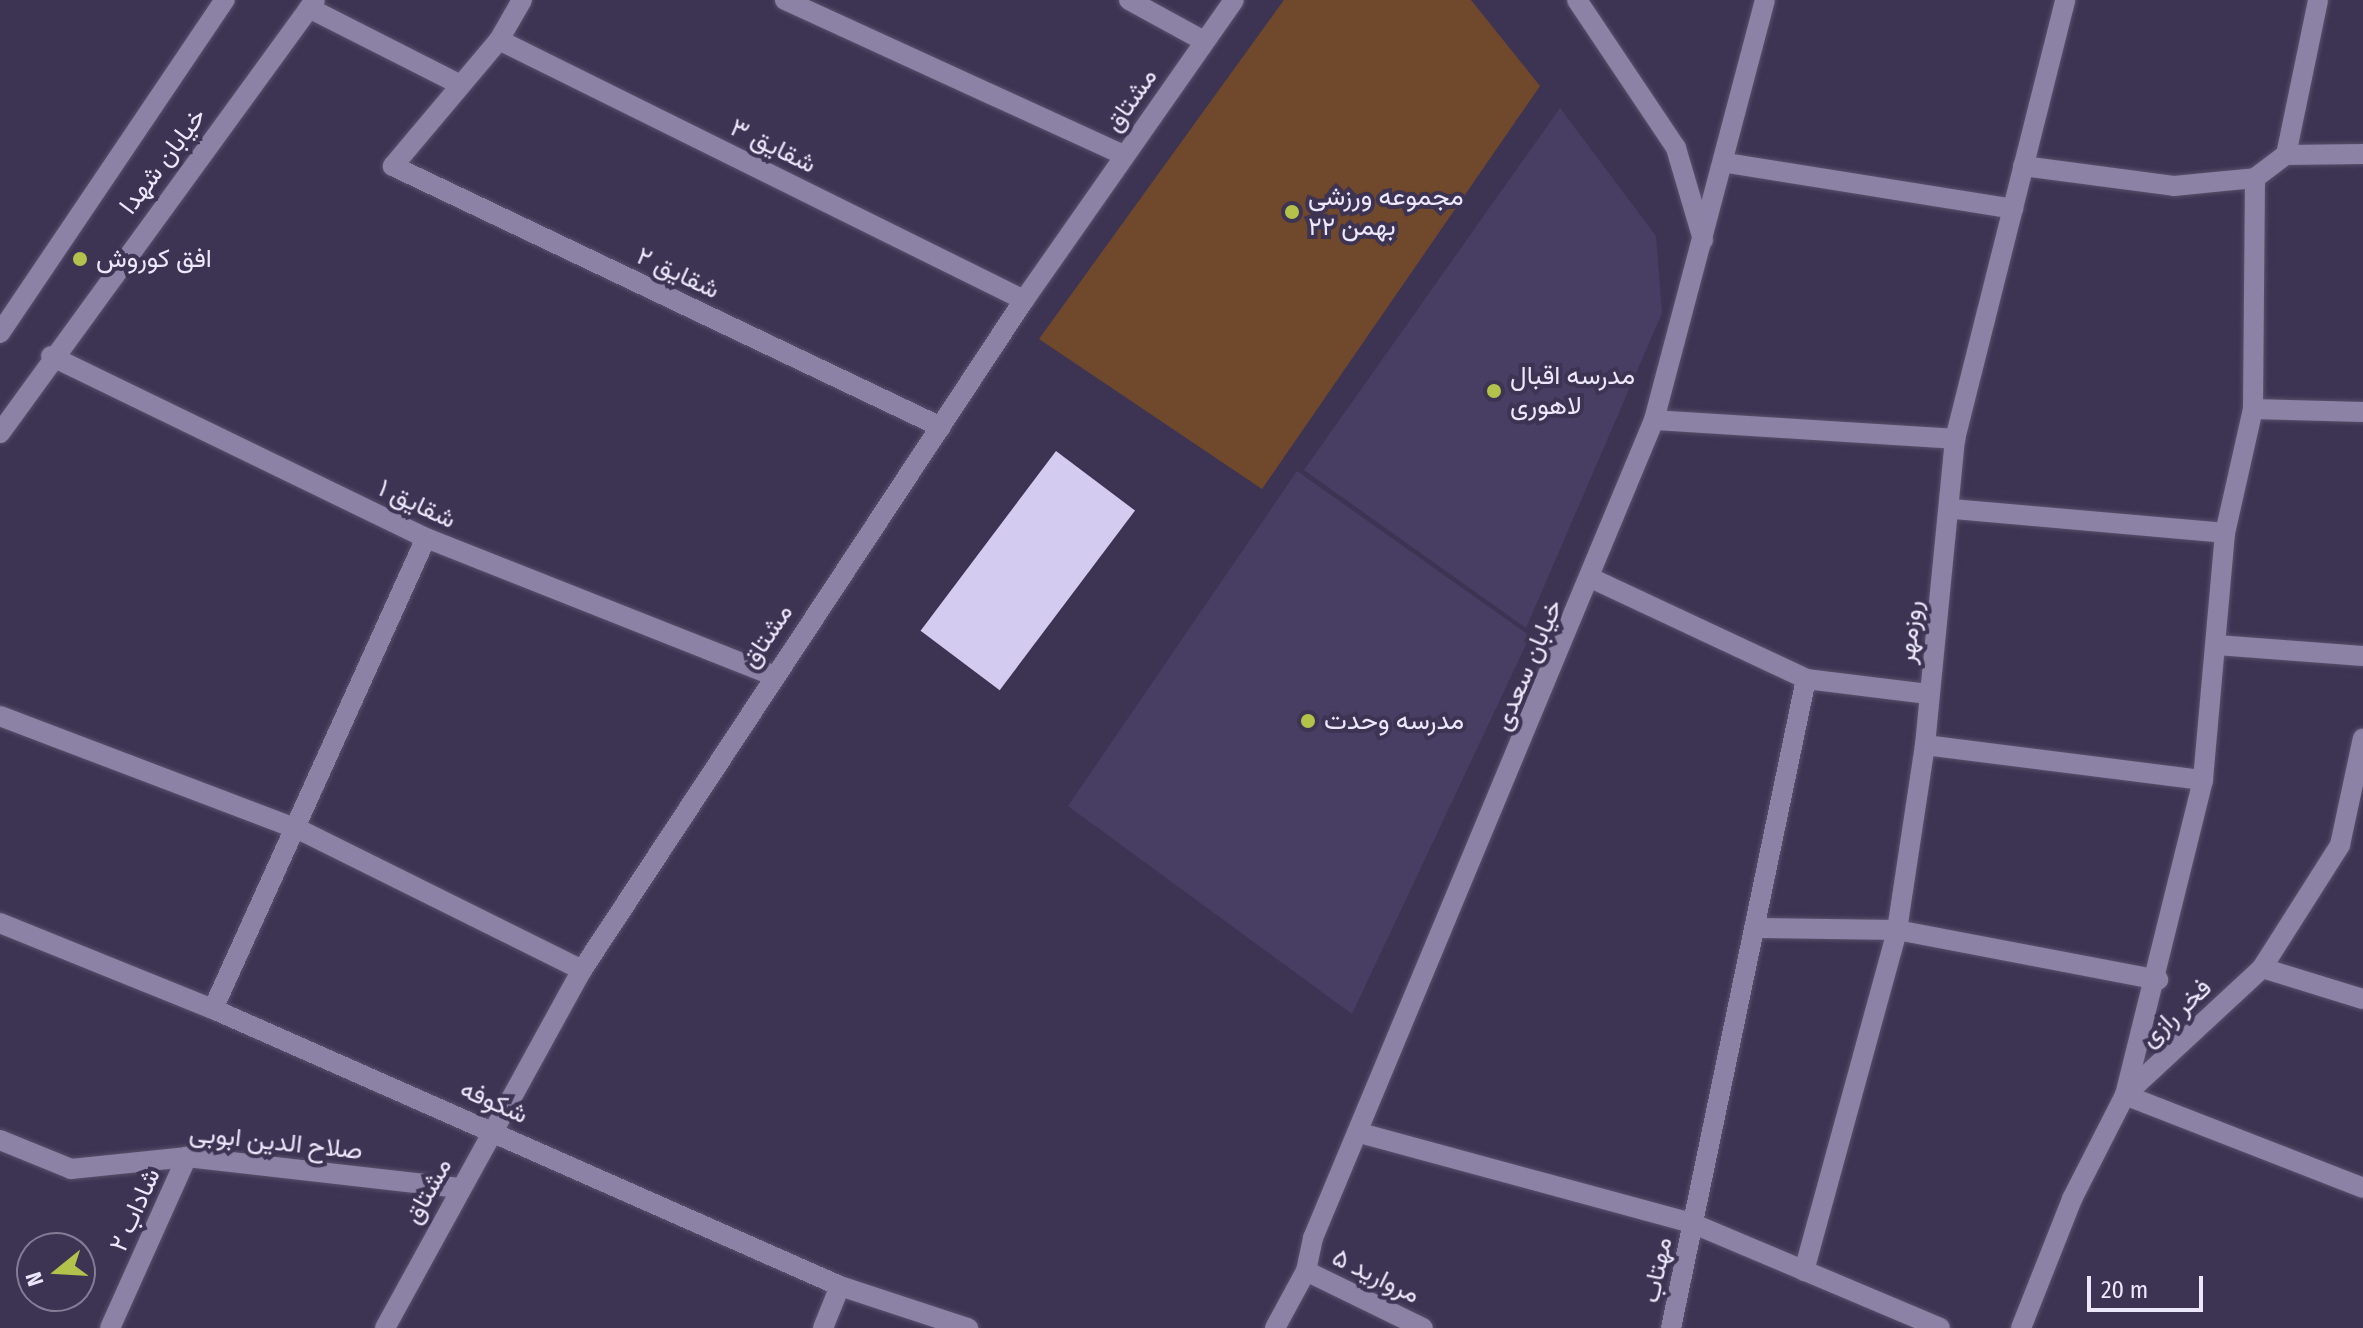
<!DOCTYPE html>
<html>
<head>
<meta charset="utf-8">
<style>
	body { margin:0 }
	#map { position:relative; width:2363px; height:1328px; overflow:hidden; background:#3d3453; font-family:"Fira Sans Condensed",Vazirmatn,sans-serif }
	div>[style] { position:absolute }
	[style*='--x'] { left:calc(var(--x)*1px); top:calc(var(--y)*1px); width:calc(var(--w)*1px); rotate:calc(var(--a)*1deg) }
	.built>* { inset:0; background:#483e63 }
	.green>* { inset:0; background:#70482b }
	.building>* { inset:0; background:#d4cbf1; transform-origin:0 0 }
	.roads { filter:drop-shadow(0 0 2px #58506b) drop-shadow(0 0 2px #58506b) }
	.minor>* { height:20px; margin:-10px; padding:0 10px; transform-origin:10px; border-radius:10px; background:#8b82a5 }
	.tertiary>* { height:20px; margin:-10px; padding:0 10px; transform-origin:10px; border-radius:10px; background:#8b82a5 }
	.secondary>* { height:20px; margin:-10px; padding:0 10px; transform-origin:10px; border-radius:10px; background:#8b82a5 }
	.dots>* { width:22px; height:22px; translate:-50% -50%; box-sizing:border-box; border:4px solid #3d3453; border-radius:50% }
	span { translate:-50% -50%; white-space:nowrap; text-align:center; line-height:1.15; -webkit-text-stroke:8px #3d3453; paint-order:stroke }
	.street-label { font-size:26px; color:#ece7fb }
	.poi-label { font-size:26px; color:#ece7fb }
	.left { translate:0 -50%; text-align:left }
	.north { position:absolute; left:16px; top:1232px; width:80px; height:80px; box-sizing:border-box; background:#3d3453; border:2px solid #837c96; border-radius:50%; rotate:252deg; font-size:22px; font-weight:700; line-height:32px; text-align:center; color:#ece7fb }
	.north::after { content:''; display:block; margin:auto; width:28px; height:36px; background:#b3c24b; clip-path:polygon(50% 0,100% 100%,50% 72%,0 100%) }
	.scale { position:absolute; left:2087px; top:1276px; width:116px; height:36px; box-sizing:border-box; border:4px solid #ece7fb; border-top:0; padding-left:10px; font-size:24px; line-height:28px; white-space:nowrap; color:#ece7fb; -webkit-text-stroke:6px #3d3453; paint-order:stroke }
</style>
</head>
<body>
<div id="map">
	<div class="built">
		<i style="clip-path:polygon(1560px 108px,1656px 236px,1662px 313px,1526px 628px,1304px 470px)"></i>
		<i style="clip-path:polygon(1297px 471px,1530px 636px,1352px 1014px,1068px 806px)"></i>
	</div>
	<div class="green">
		<i style="clip-path:polygon(1284px 0,1471px 0,1540px 86px,1262px 489px,1039px 339px)"></i>
	</div>
	<div class="building">
		<i style="left:1056px;top:451px;width:99px;height:225px;rotate:37deg"></i>
	</div>
	<div class="roads">
		<div class="minor">
			<i style="--x:522;--y:0;--w:46;--a:119.9"></i>
			<i style="--x:499;--y:40;--w:165;--a:130.1"></i>
			<i style="--x:393;--y:166;--w:607;--a:25.47"></i>
			<i style="--x:785;--y:0;--w:373;--a:24.6"></i>
			<i style="--x:1129;--y:0;--w:85;--a:28.7"></i>
			<i style="--x:1577;--y:0;--w:178;--a:56.2"></i>
			<i style="--x:1676;--y:148;--w:96;--a:73.6"></i>
			<i style="--x:309;--y:8;--w:166;--a:26.9"></i>
			<i style="--x:499;--y:40;--w:586;--a:26.35"></i>
			<i style="--x:2286;--y:155;--w:158;--a:-78.3"></i>
			<i style="--x:1727;--y:163;--w:290;--a:9.1"></i>
			<i style="--x:2023;--y:166;--w:152;--a:7.5"></i>
			<i style="--x:2174;--y:186;--w:81;--a:-5.6"></i>
			<i style="--x:2255;--y:178;--w:39;--a:-37"></i>
			<i style="--x:2286;--y:155;--w:77;--a:-0.7"></i>
			<i style="--x:2255;--y:178;--w:231;--a:90.5"></i>
			<i style="--x:2253;--y:409;--w:127;--a:102.7"></i>
			<i style="--x:2225;--y:533;--w:248;--a:95.1"></i>
			<i style="--x:2203;--y:780;--w:325;--a:103.9"></i>
			<i style="--x:2125;--y:1095;--w:256;--a:21.3"></i>
			<i style="--x:51;--y:356;--w:417;--a:25.9"></i>
			<i style="--x:426;--y:538;--w:372;--a:21.6"></i>
			<i style="--x:2253;--y:409;--w:110;--a:1.6"></i>
			<i style="--x:1654;--y:420;--w:302;--a:3.6"></i>
			<i style="--x:1953;--y:509;--w:273;--a:5"></i>
			<i style="--x:1593;--y:579;--w:235;--a:25.1"></i>
			<i style="--x:1806;--y:679;--w:123;--a:7"></i>
			<i style="--x:2217;--y:645;--w:146;--a:4.3"></i>
			<i style="--x:0;--y:716;--w:321;--a:20.8"></i>
			<i style="--x:300;--y:830;--w:315;--a:26.4"></i>
			<i style="--x:1925;--y:745;--w:280;--a:7.2"></i>
			<i style="--x:0;--y:923;--w:230;--a:22"></i>
			<i style="--x:213;--y:1009;--w:685;--a:23.84"></i>
			<i style="--x:840;--y:1286;--w:135;--a:18.2"></i>
			<i style="--x:1760;--y:928;--w:137;--a:0.8"></i>
			<i style="--x:1897;--y:930;--w:266;--a:10.8"></i>
			<i style="--x:2262;--y:968;--w:106;--a:17.1"></i>
			<i style="--x:213;--y:1009;--w:517;--a:-65.67"></i>
			<i style="--x:0;--y:1140;--w:77;--a:22.2"></i>
			<i style="--x:71;--y:1169;--w:117;--a:-5.9"></i>
			<i style="--x:187;--y:1157;--w:272;--a:6.5"></i>
			<i style="--x:1306;--y:1271;--w:130;--a:26"></i>
			<i style="--x:1804;--y:1271;--w:353;--a:-74.7"></i>
			<i style="--x:1897;--y:930;--w:187;--a:-81.4"></i>
			<i style="--x:1925;--y:745;--w:307;--a:-84.4"></i>
			<i style="--x:1955;--y:439;--w:453;--a:-75.9"></i>
			<i style="--x:110;--y:1328;--w:188;--a:-65.8"></i>
			<i style="--x:385;--y:1328;--w:409;--a:-61.2"></i>
			<i style="--x:582;--y:970;--w:803;--a:-56.59"></i>
			<i style="--x:1024;--y:300;--w:366;--a:-55"></i>
			<i style="--x:823;--y:1328;--w:45;--a:-68"></i>
			<i style="--x:1671;--y:1328;--w:663;--a:-78.25"></i>
		</div>
		<div class="tertiary">
			<i style="--x:1360;--y:1133;--w:346;--a:15.2"></i>
			<i style="--x:1694;--y:1224;--w:267;--a:22.9"></i>
			<i style="--x:1275;--y:1328;--w:65;--a:-61.5"></i>
			<i style="--x:1306;--y:1271;--w:34;--a:-78"></i>
			<i style="--x:1313;--y:1238;--w:886;--a:-67.37"></i>
			<i style="--x:1654;--y:420;--w:434;--a:-75.2"></i>
		</div>
		<div class="secondary">
			<i style="--x:0;--y:333;--w:402;--a:-56"></i>
			<i style="--x:0;--y:433;--w:535;--a:-53.96"></i>
			<i style="--x:2021;--y:1328;--w:139;--a:-68.4"></i>
			<i style="--x:2072;--y:1199;--w:117;--a:-63"></i>
			<i style="--x:2125;--y:1095;--w:187;--a:-42.8"></i>
			<i style="--x:2262;--y:968;--w:146;--a:-57.6"></i>
			<i style="--x:2340;--y:845;--w:109;--a:-77.9"></i>
		</div>
	</div>
	<div class="dots">
		<i style="left:1292px;top:212px;background:#b3c24b"></i>
		<i style="left:80px;top:259px;background:#b3c24b"></i>
		<i style="left:1494px;top:391px;background:#b3c24b"></i>
		<i style="left:1308px;top:721px;background:#b3c24b"></i>
	</div>
	<div class="street-label">
		<span style="left:1131px;top:100px;rotate:-55deg">مشتاق</span>
		<span style="left:773px;top:146px;rotate:26deg">شقایق ۳</span>
		<span style="left:163px;top:161px;rotate:-53deg">خیابان شهدا</span>
		<span style="left:678px;top:273px;rotate:25deg">شقایق ۲</span>
		<span style="left:417px;top:504px;rotate:25deg">شقایق ۱</span>
		<span style="left:1910px;top:632px;rotate:-83deg">روزمهر</span>
		<span style="left:767px;top:636px;rotate:-56deg">مشتاق</span>
		<span style="left:1528px;top:665px;rotate:-67deg">خیابان سعدی</span>
		<span style="left:2176px;top:1013px;rotate:-43deg">فخر رازی</span>
		<span style="left:494px;top:1102px;rotate:24deg">شکوفه</span>
		<span style="left:276px;top:1142px;rotate:6deg">صلاح الدین ابوبی</span>
		<span style="left:428px;top:1191px;rotate:-61deg">مشتاق</span>
		<span style="left:135px;top:1210px;rotate:-66deg">شاداب ۲</span>
		<span style="left:1657px;top:1270px;rotate:-78deg">مهتاب</span>
		<span style="left:1376px;top:1276px;rotate:26deg">مروارید ۵</span>
	</div>
	<div class="poi-label">
		<span class="left" style="left:1308px;top:212px">مجموعه ورزشی<br>۲۲ بهمن</span>
		<span class="left" style="left:96px;top:259px">افق کوروش</span>
		<span class="left" style="left:1510px;top:391px">مدرسه اقبال<br>لاهوری</span>
		<span class="left" style="left:1324px;top:721px">مدرسه وحدت</span>
	</div>
	<div class="north">N</div>
	<div class="scale">20 m</div>
</div>
</body>
</html>
